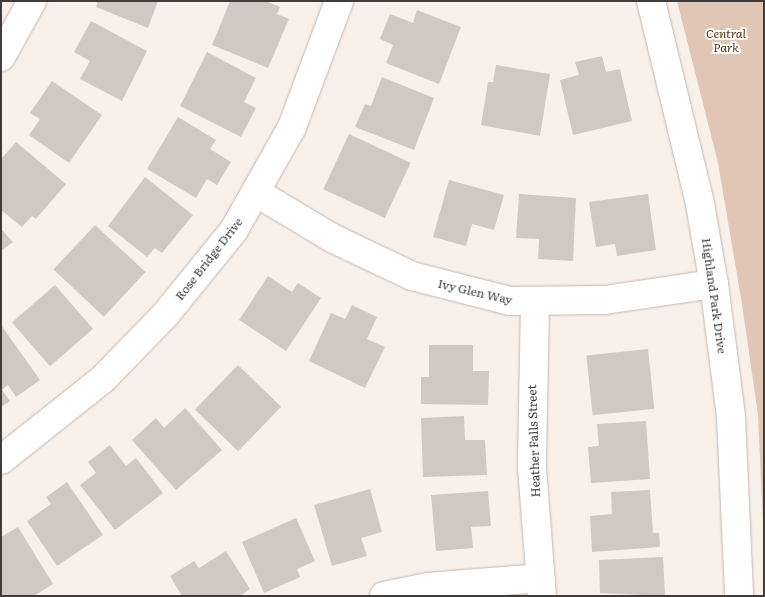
<!DOCTYPE html>
<html>
<head>
<meta charset="utf-8">
<style>
	body { margin:0 }
	#map { position:relative; width:765px; height:597px; overflow:hidden; background:#faf0ea; font-family:Literata,serif }
	div>[style] { position:absolute }
	[style*='--x'] { left:calc(var(--x)*1px); top:calc(var(--y)*1px); width:calc(var(--w)*1px); rotate:calc(var(--a)*1deg) }
	.green>* { inset:0; background:#e0c6b4 }
	.building>* { inset:0; background:#d1c8c2; transform-origin:0 0 }
	.roads { filter:drop-shadow(0 0 1px #c1b8b2) drop-shadow(0 0 1px #c1b8b2) }
	.minor>* { height:28px; margin:-14px; padding:0 14px; transform-origin:14px; border-radius:14px; background:#fff }
	span { translate:-50% -50%; white-space:nowrap; text-align:center; line-height:1.15; -webkit-text-stroke:4px #fff; paint-order:stroke }
	.park-label { font-size:12px; color:#583111; font-style:italic }
	.street-label { font-size:12px; color:#3f3c39 }
	.frame { position:absolute; inset:0; border:2px solid #3f3c39; pointer-events:none }
</style>
</head>
<body>
<div id="map">
	<div class="green">
		<i style="clip-path:polygon(677px 1px,764px 1px,764px 545px,758px 415px,742px 304px,718px 163px)"></i>
	</div>
	<div class="building">
		<i style="clip-path:polygon(98px 1px,158px 1px,148px 28px,96px 7px)"></i>
		<i style="clip-path:polygon(230px 1px,266px 1px,280px 7px,277px 14px,289px 19px,268px 68px,212px 45px)"></i>
		<i style="clip-path:polygon(417px 10px,461px 27px,439px 84px,386px 63px,393px 45px,380px 39px,390px 14px,413px 23px)"></i>
		<i style="clip-path:polygon(91px 21px,147px 51px,122px 101px,80px 79px,90px 61px,74px 52px)"></i>
		<i style="clip-path:polygon(207px 52px,256px 78px,244px 102px,256px 108px,241px 137px,180px 106px)"></i>
		<i style="clip-path:polygon(602px 56px,606px 72px,620px 69px,632px 121px,573px 135px,560px 80px,579px 75px,575px 62px)"></i>
		<i style="clip-path:polygon(496px 65px,550px 74px,540px 136px,481px 125px,488px 82px,493px 82px)"></i>
		<i style="clip-path:polygon(382px 77px,434px 98px,414px 150px,355px 127px,365px 104px,371px 106px)"></i>
		<i style="clip-path:polygon(52px 81px,102px 115px,69px 163px,29px 135px,40px 119px,30px 113px)"></i>
		<i style="clip-path:polygon(178px 117px,216px 140px,210px 149px,231px 162px,217px 185px,207px 179px,196px 198px,147px 169px)"></i>
		<i style="left:349px;top:134px;width:68px;height:61px;rotate:25deg"></i>
		<i style="clip-path:polygon(16px 142px,66px 184px,36px 219px,32px 216px,22px 227px,1px 210px,1px 159px)"></i>
		<i style="clip-path:polygon(145px 177px,193px 215px,162px 253px,155px 248px,147px 257px,108px 226px)"></i>
		<i style="clip-path:polygon(449px 180px,504px 195px,494px 230px,472px 224px,466px 246px,433px 237px)"></i>
		<i style="clip-path:polygon(519px 194px,576px 198px,573px 261px,538px 259px,539px 239px,516px 238px)"></i>
		<i style="clip-path:polygon(648px 194px,656px 250px,617px 256px,615px 244px,596px 247px,589px 202px)"></i>
		<i style="left:95px;top:225px;width:69px;height:61px;rotate:43deg"></i>
		<i style="clip-path:polygon(1px 229px,13px 242px,1px 251px)"></i>
		<i style="clip-path:polygon(268px 276px,292px 292px,298px 283px,321px 298px,286px 351px,239px 320px)"></i>
		<i style="left:55px;top:285px;width:58px;height:57px;rotate:49deg"></i>
		<i style="clip-path:polygon(352px 305px,377px 317px,367px 339px,385px 347px,365px 388px,309px 361px,331px 313px,345px 319px)"></i>
		<i style="clip-path:polygon(1px 325px,40px 380px,16px 397px,8px 385px,2px 390px,10px 401px,1px 407px)"></i>
		<i style="clip-path:polygon(429px 345px,473px 345px,473px 371px,489px 371px,488px 405px,421px 404px,421px 377px,429px 377px)"></i>
		<i style="left:648px;top:349px;width:60px;height:62px;rotate:84deg"></i>
		<i style="left:238px;top:365px;width:60px;height:62px;rotate:44deg"></i>
		<i style="clip-path:polygon(185px 408px,222px 450px,176px 490px,132px 440px,156px 418px,164px 428px)"></i>
		<i style="clip-path:polygon(464px 416px,465px 440px,485px 440px,487px 475px,423px 477px,421px 418px)"></i>
		<i style="clip-path:polygon(646px 421px,650px 479px,591px 483px,588px 447px,599px 446px,597px 424px)"></i>
		<i style="clip-path:polygon(110px 445px,126px 466px,136px 458px,163px 493px,115px 530px,80px 485px,96px 473px,88px 462px)"></i>
		<i style="clip-path:polygon(67px 482px,103px 535px,57px 566px,27px 521px,51px 504px,46px 497px)"></i>
		<i style="clip-path:polygon(370px 489px,382px 532px,361px 538px,367px 556px,332px 566px,314px 505px)"></i>
		<i style="clip-path:polygon(650px 490px,653px 533px,659px 533px,660px 547px,592px 552px,590px 516px,612px 514px,611px 492px)"></i>
		<i style="clip-path:polygon(488px 491px,491px 526px,471px 527px,473px 548px,436px 551px,431px 495px)"></i>
		<i style="clip-path:polygon(296px 518px,315px 561px,297px 569px,300px 577px,264px 593px,242px 542px)"></i>
		<i style="clip-path:polygon(18px 527px,53px 584px,34px 596px,1px 596px,1px 537px)"></i>
		<i style="clip-path:polygon(226px 551px,250px 589px,240px 596px,182px 596px,170px 576px,194px 561px,199px 568px)"></i>
		<i style="clip-path:polygon(663px 557px,665px 596px,600px 593px,599px 560px)"></i>
	</div>
	<div class="roads">
		<div class="minor">
			<i style="--x:651;--y:1;--w:209;--a:76.4"></i>
			<i style="--x:700;--y:204;--w:81;--a:80.1"></i>
			<i style="--x:714;--y:284;--w:134;--a:82.7"></i>
			<i style="--x:731;--y:417;--w:179;--a:87.4"></i>
			<i style="--x:1;--y:57;--w:64;--a:-61"></i>
			<i style="--x:257;--y:193;--w:90;--a:30.9"></i>
			<i style="--x:334;--y:239;--w:86;--a:25.4"></i>
			<i style="--x:412;--y:276;--w:101;--a:14.3"></i>
			<i style="--x:510;--y:301;--w:95;--a:-0.6"></i>
			<i style="--x:605;--y:300;--w:110;--a:-8.4"></i>
			<i style="--x:535;--y:304;--w:163;--a:91.1"></i>
			<i style="--x:532;--y:467;--w:129;--a:85.6"></i>
			<i style="--x:1;--y:460;--w:130;--a:-38.5"></i>
			<i style="--x:103;--y:379;--w:91;--a:-45.9"></i>
			<i style="--x:166;--y:314;--w:108;--a:-51"></i>
			<i style="--x:234;--y:230;--w:118;--a:-60.6"></i>
			<i style="--x:292;--y:127;--w:134;--a:-69.5"></i>
			<i style="--x:384;--y:596;--w:45;--a:-11.6"></i>
			<i style="--x:428;--y:587;--w:113;--a:-4.6"></i>
		</div>
	</div>
	<div class="park-label">
		<span style="left:726px;top:41px">Central<br>Park</span>
	</div>
	<div class="street-label">
		<span style="left:209px;top:259px;rotate:-52deg">Rose Bridge Drive</span>
		<span style="left:475px;top:292px;rotate:13deg">Ivy Glen Way</span>
		<span style="left:714px;top:296px;rotate:82deg">Highland Park Drive</span>
		<span style="left:534px;top:441px;rotate:-92deg">Heather Falls Street</span>
	</div>
	<div class="frame"></div>
</div>
</body>
</html>
